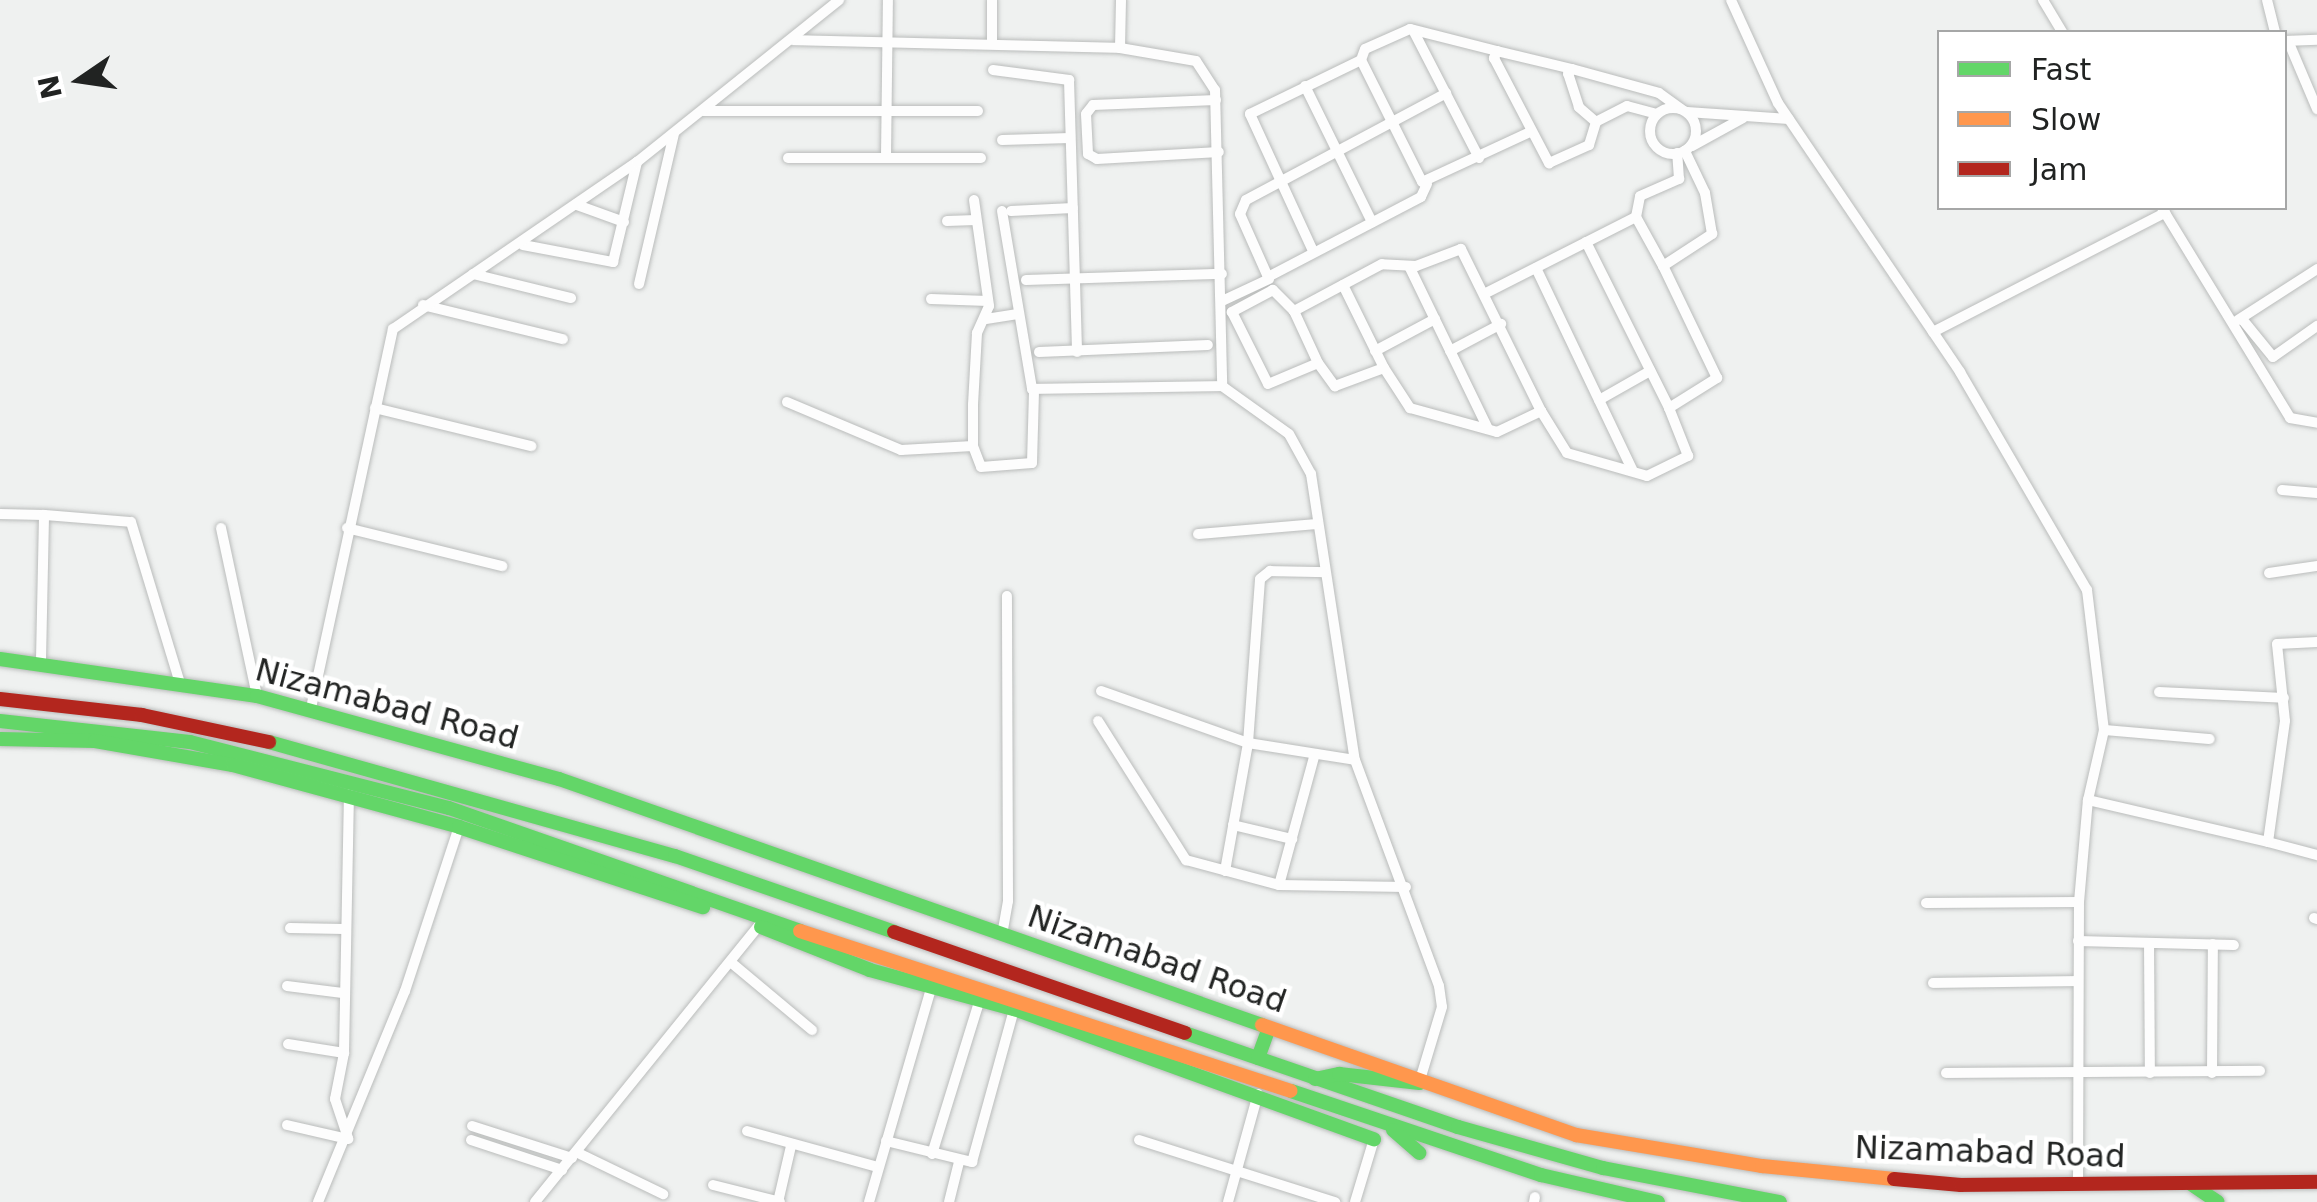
<!DOCTYPE html>
<html>
<head>
<meta charset="utf-8">
<style>
	body { margin:0 }
	#map { position:relative; width:2317px; height:1202px; overflow:hidden; background:#eff1f0; font-family:"DejaVu Sans",sans-serif }
	div>[style] { position:absolute }
	[style*='--x'] { left:calc(var(--x)*1px); top:calc(var(--y)*1px); width:calc(var(--w)*1px); rotate:calc(var(--a)*1deg) }
	.roads { filter:drop-shadow(0 0 2px #babcbb) drop-shadow(0 0 2px #babcbb) }
	.street>* { height:10px; margin:-5px; padding:0 5px; transform-origin:5px; border-radius:5px; background:#fdfdfd }
	.street>.ring { margin:-5px; padding:0; box-sizing:content-box; background:none; border:10px solid #fdfdfd; border-radius:50% }
	.fast>* { height:14px; margin:-7px; padding:0 7px; transform-origin:7px; border-radius:7px; background:#63d668 }
	.slow>* { height:14px; margin:-7px; padding:0 7px; transform-origin:7px; border-radius:7px; background:#ff974d }
	.jam>* { height:14px; margin:-7px; padding:0 7px; transform-origin:7px; border-radius:7px; background:#b3261e }
	span { translate:-50% -50%; white-space:nowrap; text-align:center; line-height:1.15; -webkit-text-stroke:9px #fff; paint-order:stroke }
	.street-label { font-size:32px; color:#212322 }
	.legend { position:absolute; left:1937px; top:30px; width:350px; height:180px; box-sizing:border-box; background:#fff; border:2px solid #a6a7a7; margin:0; padding:12px 18px; list-style:none; font-size:30px; color:#212322 }
	.legend li { display:flex; align-items:center; gap:20px; height:50px }
	.legend b { width:50px; border:2px solid #a6a7a7 }
	.north { position:absolute; left:30px; top:30px; width:100px; height:100px; -webkit-text-stroke:8px #fff; paint-order:stroke; rotate:257deg; font-size:28px; font-weight:700; line-height:40px; text-align:center; color:#212322 }
	.north::after { content:''; display:block; margin:auto; width:35px; height:45px; background:#212322; clip-path:polygon(50% 0,100% 100%,50% 72%,0 100%) }
</style>
</head>
<body>
<div id="map">
	<div class="roads">
		<div class="street">
			<i style="--x:1121;--y:0;--w:48;--a:91.2"></i>
			<i style="--x:1120;--y:48;--w:77;--a:9.7"></i>
			<i style="--x:1196;--y:61;--w:35;--a:57"></i>
			<i style="--x:1215;--y:90;--w:296;--a:88.6"></i>
			<i style="--x:1222;--y:386;--w:82;--a:35.6"></i>
			<i style="--x:1289;--y:434;--w:46;--a:61.2"></i>
			<i style="--x:1311;--y:474;--w:289;--a:81.3"></i>
			<i style="--x:1355;--y:760;--w:241;--a:69.6"></i>
			<i style="--x:1439;--y:986;--w:21;--a:82"></i>
			<i style="--x:1442;--y:1007;--w:79;--a:106.8"></i>
			<i style="--x:1731;--y:0;--w:113;--a:65.5"></i>
			<i style="--x:1778;--y:103;--w:325;--a:55.9"></i>
			<i style="--x:1960;--y:372;--w:252;--a:59.8"></i>
			<i style="--x:2087;--y:590;--w:141;--a:83.1"></i>
			<i style="--x:2043;--y:0;--w:37;--a:59"></i>
			<i style="--x:2267;--y:0;--w:33;--a:76"></i>
			<i style="--x:1413;--y:30;--w:144;--a:62.7"></i>
			<i style="--x:793;--y:40;--w:327;--a:1.4"></i>
			<i style="--x:992;--y:40;--w:40;--a:-90"></i>
			<i style="--x:2284;--y:41;--w:33;--a:-2"></i>
			<i style="--x:2289;--y:43;--w:72;--a:67"></i>
			<i style="--x:1497;--y:51;--w:90;--a:-165.8"></i>
			<i style="--x:1410;--y:29;--w:49;--a:156"></i>
			<i style="--x:1365;--y:49;--w:12;--a:110"></i>
			<i style="--x:1361;--y:60;--w:136;--a:63.4"></i>
			<i style="--x:1422;--y:182;--w:119;--a:-24.8"></i>
			<i style="--x:1572;--y:69;--w:77;--a:-166.5"></i>
			<i style="--x:1497;--y:51;--w:8;--a:113"></i>
			<i style="--x:1494;--y:58;--w:119;--a:62.4"></i>
			<i style="--x:1549;--y:163;--w:44;--a:-24.2"></i>
			<i style="--x:1589;--y:145;--w:24;--a:-73"></i>
			<i style="--x:993;--y:70;--w:77;--a:7.5"></i>
			<i style="--x:1069;--y:80;--w:272;--a:88.3"></i>
			<i style="--x:1305;--y:86;--w:152;--a:63.8"></i>
			<i style="--x:1216;--y:100;--w:123;--a:177.7"></i>
			<i style="--x:1093;--y:105;--w:11;--a:128"></i>
			<i style="--x:1086;--y:114;--w:40;--a:87.1"></i>
			<i style="--x:1088;--y:154;--w:10;--a:29"></i>
			<i style="--x:1097;--y:159;--w:122;--a:-3.3"></i>
			<i class="ring" style="left:1650px;top:108px;width:36px;height:36px"></i>
			<i style="--x:703;--y:111;--w:275;--a:0"></i>
			<i style="--x:1687;--y:112;--w:102;--a:3.9"></i>
			<i style="--x:1657;--y:114;--w:31;--a:-165"></i>
			<i style="--x:1627;--y:106;--w:35;--a:153"></i>
			<i style="--x:1596;--y:122;--w:23;--a:-139"></i>
			<i style="--x:1579;--y:107;--w:35;--a:-108"></i>
			<i style="--x:1568;--y:74;--w:6;--a:-51"></i>
			<i style="--x:1572;--y:69;--w:90;--a:15.4"></i>
			<i style="--x:1659;--y:93;--w:27;--a:36"></i>
			<i style="--x:1002;--y:140;--w:68;--a:-1.7"></i>
			<i style="--x:1692;--y:146;--w:58;--a:-28.8"></i>
			<i style="--x:886;--y:157;--w:157;--a:-89.3"></i>
			<i style="--x:788;--y:158;--w:193;--a:0"></i>
			<i style="--x:1427;--y:184;--w:14;--a:115"></i>
			<i style="--x:1421;--y:197;--w:173;--a:152.4"></i>
			<i style="--x:1268;--y:277;--w:69;--a:-114"></i>
			<i style="--x:1240;--y:214;--w:15;--a:-67"></i>
			<i style="--x:1246;--y:200;--w:227;--a:-28.1"></i>
			<i style="--x:974;--y:200;--w:107;--a:81.9"></i>
			<i style="--x:989;--y:306;--w:30;--a:114"></i>
			<i style="--x:977;--y:333;--w:72;--a:93.2"></i>
			<i style="--x:973;--y:405;--w:41;--a:90"></i>
			<i style="--x:973;--y:446;--w:22;--a:69"></i>
			<i style="--x:981;--y:467;--w:51;--a:-4.5"></i>
			<i style="--x:1032;--y:463;--w:73;--a:-88.4"></i>
			<i style="--x:577;--y:205;--w:50;--a:19.9"></i>
			<i style="--x:2162;--y:208;--w:246;--a:58.6"></i>
			<i style="--x:2290;--y:418;--w:27;--a:10"></i>
			<i style="--x:1002;--y:211;--w:181;--a:80.4"></i>
			<i style="--x:1032;--y:389;--w:190;--a:-0.9"></i>
			<i style="--x:1011;--y:211;--w:62;--a:-2.8"></i>
			<i style="--x:1636;--y:217;--w:56;--a:61.1"></i>
			<i style="--x:947;--y:221;--w:29;--a:-2"></i>
			<i style="--x:1586;--y:242;--w:186;--a:63.4"></i>
			<i style="--x:523;--y:245;--w:92;--a:10.7"></i>
			<i style="--x:613;--y:262;--w:103;--a:-76.5"></i>
			<i style="--x:1313;--y:251;--w:151;--a:-114.7"></i>
			<i style="--x:1250;--y:114;--w:123;--a:-25.9"></i>
			<i style="--x:1409;--y:266;--w:181;--a:64.1"></i>
			<i style="--x:1536;--y:268;--w:223;--a:64.5"></i>
			<i style="--x:473;--y:274;--w:101;--a:13.8"></i>
			<i style="--x:1026;--y:280;--w:196;--a:-1.8"></i>
			<i style="--x:639;--y:284;--w:154;--a:-76.9"></i>
			<i style="--x:1343;--y:285;--w:93;--a:63.7"></i>
			<i style="--x:1486;--y:293;--w:168;--a:-26.9"></i>
			<i style="--x:1636;--y:217;--w:21;--a:-79"></i>
			<i style="--x:1640;--y:196;--w:43;--a:-23.6"></i>
			<i style="--x:1679;--y:179;--w:26;--a:-94"></i>
			<i style="--x:931;--y:299;--w:57;--a:2"></i>
			<i style="--x:1222;--y:301;--w:52;--a:-25.1"></i>
			<i style="--x:423;--y:305;--w:144;--a:13.7"></i>
			<i style="--x:1294;--y:311;--w:57;--a:65.2"></i>
			<i style="--x:986;--y:319;--w:32;--a:-9"></i>
			<i style="--x:2242;--y:319;--w:49;--a:50.8"></i>
			<i style="--x:2273;--y:357;--w:54;--a:-35.2"></i>
			<i style="--x:2238;--y:320;--w:94;--a:-32.8"></i>
			<i style="--x:1933;--y:332;--w:261;--a:-27.2"></i>
			<i style="--x:1375;--y:351;--w:68;--a:-28.1"></i>
			<i style="--x:1450;--y:351;--w:58;--a:-27.9"></i>
			<i style="--x:1039;--y:352;--w:169;--a:-2.4"></i>
			<i style="--x:1599;--y:400;--w:59;--a:-29.6"></i>
			<i style="--x:787;--y:402;--w:124;--a:22.8"></i>
			<i style="--x:901;--y:450;--w:72;--a:-3.2"></i>
			<i style="--x:375;--y:408;--w:161;--a:13.7"></i>
			<i style="--x:1541;--y:411;--w:181;--a:-116.3"></i>
			<i style="--x:1461;--y:249;--w:48;--a:159.3"></i>
			<i style="--x:1416;--y:266;--w:34;--a:-177"></i>
			<i style="--x:1382;--y:264;--w:100;--a:151.9"></i>
			<i style="--x:1294;--y:311;--w:30;--a:-135"></i>
			<i style="--x:1273;--y:290;--w:47;--a:151.8"></i>
			<i style="--x:1232;--y:312;--w:80;--a:63.4"></i>
			<i style="--x:1268;--y:384;--w:54;--a:-22.8"></i>
			<i style="--x:1318;--y:363;--w:29;--a:54"></i>
			<i style="--x:1335;--y:386;--w:52;--a:-20.2"></i>
			<i style="--x:1384;--y:368;--w:48;--a:57"></i>
			<i style="--x:1410;--y:408;--w:90;--a:15.4"></i>
			<i style="--x:1497;--y:432;--w:49;--a:-25.5"></i>
			<i style="--x:1541;--y:411;--w:49;--a:58.2"></i>
			<i style="--x:1567;--y:453;--w:83;--a:16"></i>
			<i style="--x:1647;--y:476;--w:46;--a:-26"></i>
			<i style="--x:1688;--y:456;--w:52;--a:-111.6"></i>
			<i style="--x:1669;--y:408;--w:57;--a:-32"></i>
			<i style="--x:1717;--y:378;--w:124;--a:-115.7"></i>
			<i style="--x:1663;--y:266;--w:59;--a:-33.1"></i>
			<i style="--x:1712;--y:234;--w:42;--a:-99.7"></i>
			<i style="--x:1705;--y:193;--w:47;--a:-115.5"></i>
			<i style="--x:2282;--y:490;--w:35;--a:5"></i>
			<i style="--x:0;--y:514;--w:44;--a:1.3"></i>
			<i style="--x:221;--y:528;--w:172;--a:77.9"></i>
			<i style="--x:347;--y:528;--w:160;--a:13.8"></i>
			<i style="--x:1198;--y:534;--w:120;--a:-4.8"></i>
			<i style="--x:2269;--y:573;--w:49;--a:-8.3"></i>
			<i style="--x:2317;--y:642;--w:40;--a:177.1"></i>
			<i style="--x:2277;--y:644;--w:77;--a:84.1"></i>
			<i style="--x:2285;--y:721;--w:122;--a:98"></i>
			<i style="--x:2268;--y:842;--w:51;--a:14.9"></i>
			<i style="--x:41;--y:660;--w:145;--a:-88.8"></i>
			<i style="--x:44;--y:515;--w:87;--a:4.6"></i>
			<i style="--x:131;--y:522;--w:165;--a:73.1"></i>
			<i style="--x:1101;--y:691;--w:156;--a:19.5"></i>
			<i style="--x:1248;--y:743;--w:108;--a:9"></i>
			<i style="--x:2159;--y:692;--w:125;--a:2.7"></i>
			<i style="--x:311;--y:708;--w:388;--a:-77.8"></i>
			<i style="--x:393;--y:329;--w:296;--a:-34.4"></i>
			<i style="--x:637;--y:162;--w:259;--a:-38.7"></i>
			<i style="--x:1098;--y:721;--w:165;--a:57.7"></i>
			<i style="--x:1186;--y:860;--w:96;--a:15"></i>
			<i style="--x:1279;--y:885;--w:127;--a:0.9"></i>
			<i style="--x:2088;--y:800;--w:185;--a:13.1"></i>
			<i style="--x:1233;--y:825;--w:61;--a:13.3"></i>
			<i style="--x:1225;--y:871;--w:130;--a:-79.8"></i>
			<i style="--x:1248;--y:743;--w:164;--a:-85.8"></i>
			<i style="--x:1260;--y:579;--w:13;--a:-39"></i>
			<i style="--x:1270;--y:571;--w:54;--a:1.1"></i>
			<i style="--x:1279;--y:885;--w:133;--a:-74.7"></i>
			<i style="--x:1926;--y:903;--w:153;--a:-0.4"></i>
			<i style="--x:2314;--y:918;--w:3;--a:18"></i>
			<i style="--x:290;--y:928;--w:54;--a:1.1"></i>
			<i style="--x:1002;--y:935;--w:35;--a:-80"></i>
			<i style="--x:1008;--y:901;--w:305;--a:-90.2"></i>
			<i style="--x:2078;--y:941;--w:156;--a:1.5"></i>
			<i style="--x:2149;--y:943;--w:130;--a:89.6"></i>
			<i style="--x:733;--y:964;--w:103;--a:39.9"></i>
			<i style="--x:1933;--y:983;--w:143;--a:-0.8"></i>
			<i style="--x:287;--y:986;--w:56;--a:7.1"></i>
			<i style="--x:288;--y:1044;--w:57;--a:9.1"></i>
			<i style="--x:1946;--y:1073;--w:314;--a:-0.4"></i>
			<i style="--x:2212;--y:1073;--w:129;--a:-89.6"></i>
			<i style="--x:287;--y:1125;--w:63;--a:12.9"></i>
			<i style="--x:472;--y:1126;--w:105;--a:17.7"></i>
			<i style="--x:747;--y:1131;--w:136;--a:15.4"></i>
			<i style="--x:348;--y:1138;--w:41;--a:-108.4"></i>
			<i style="--x:335;--y:1099;--w:47;--a:-78.9"></i>
			<i style="--x:344;--y:1053;--w:259;--a:-88.9"></i>
			<i style="--x:471;--y:1140;--w:96;--a:18.2"></i>
			<i style="--x:1139;--y:1140;--w:206;--a:17.6"></i>
			<i style="--x:886;--y:1141;--w:89;--a:13.7"></i>
			<i style="--x:972;--y:1162;--w:159;--a:-74.6"></i>
			<i style="--x:576;--y:1152;--w:97;--a:25.8"></i>
			<i style="--x:932;--y:1154;--w:162;--a:-72.8"></i>
			<i style="--x:713;--y:1185;--w:69;--a:14.2"></i>
			<i style="--x:2078;--y:1185;--w:283;--a:-89.8"></i>
			<i style="--x:2079;--y:902;--w:102;--a:-85"></i>
			<i style="--x:2088;--y:800;--w:72;--a:-77.1"></i>
			<i style="--x:2104;--y:730;--w:106;--a:4.9"></i>
			<i style="--x:318;--y:1202;--w:228;--a:-67.6"></i>
			<i style="--x:405;--y:991;--w:173;--a:-71.8"></i>
			<i style="--x:535;--y:1202;--w:359;--a:-51"></i>
			<i style="--x:778;--y:1202;--w:57;--a:-76.9"></i>
			<i style="--x:869;--y:1202;--w:222;--a:-73.8"></i>
			<i style="--x:949;--y:1202;--w:41;--a:-76"></i>
			<i style="--x:1228;--y:1202;--w:112;--a:-74.5"></i>
			<i style="--x:1355;--y:1202;--w:66;--a:-73.2"></i>
			<i style="--x:1534;--y:1202;--w:5;--a:-79"></i>
		</div>
		<div class="fast">
			<i style="--x:0;--y:659;--w:260;--a:8.2"></i>
			<i style="--x:257;--y:696;--w:313;--a:15.4"></i>
			<i style="--x:559;--y:779;--w:745;--a:19.29"></i>
			<i style="--x:0;--y:721;--w:191;--a:6.3"></i>
			<i style="--x:190;--y:742;--w:267;--a:14.3"></i>
			<i style="--x:449;--y:808;--w:372;--a:19.3"></i>
			<i style="--x:0;--y:739;--w:95;--a:1.2"></i>
			<i style="--x:95;--y:741;--w:140;--a:9.9"></i>
			<i style="--x:233;--y:765;--w:234;--a:15.3"></i>
			<i style="--x:459;--y:827;--w:257;--a:18.2"></i>
			<i style="--x:269;--y:742;--w:422;--a:15.7"></i>
			<i style="--x:675;--y:856;--w:232;--a:19.1"></i>
			<i style="--x:761;--y:927;--w:117;--a:21.5"></i>
			<i style="--x:870;--y:970;--w:149;--a:15.2"></i>
			<i style="--x:1014;--y:1009;--w:383;--a:19.9"></i>
			<i style="--x:1185;--y:1033;--w:289;--a:19"></i>
			<i style="--x:1458;--y:1127;--w:151;--a:15.8"></i>
			<i style="--x:1603;--y:1168;--w:180;--a:10.9"></i>
			<i style="--x:1258;--y:1058;--w:32;--a:-70"></i>
			<i style="--x:1315;--y:1079;--w:25;--a:-12"></i>
			<i style="--x:1339;--y:1074;--w:81;--a:6.4"></i>
			<i style="--x:1291;--y:1091;--w:264;--a:18.6"></i>
			<i style="--x:1541;--y:1175;--w:120;--a:13"></i>
			<i style="--x:1393;--y:1130;--w:35;--a:41"></i>
			<i style="--x:2191;--y:1184;--w:32;--a:34"></i>
		</div>
		<div class="slow">
			<i style="--x:800;--y:931;--w:516;--a:18.05"></i>
			<i style="--x:1262;--y:1025;--w:333;--a:19.3"></i>
			<i style="--x:1576;--y:1135;--w:189;--a:9.5"></i>
			<i style="--x:1762;--y:1166;--w:133;--a:5.6"></i>
		</div>
		<div class="jam">
			<i style="--x:0;--y:699;--w:143;--a:6.4"></i>
			<i style="--x:142;--y:715;--w:130;--a:12"></i>
			<i style="--x:894;--y:932;--w:308;--a:19.1"></i>
			<i style="--x:1894;--y:1179;--w:67;--a:5.1"></i>
			<i style="--x:1961;--y:1185;--w:356;--a:-0.5"></i>
		</div>
	</div>
	<div class="street-label">
		<span style="left:387px;top:704px;rotate:15deg">Nizamabad Road</span>
		<span style="left:1157px;top:959px;rotate:19deg">Nizamabad Road</span>
		<span style="left:1990px;top:1152px;rotate:2deg">Nizamabad Road</span>
	</div>
	<ul class="legend">
	<li><b style="height:12px;background:#63d668"></b>Fast</li>
	<li><b style="height:12px;background:#ff974d"></b>Slow</li>
	<li><b style="height:12px;background:#b3261e"></b>Jam</li>
	</ul>
	<div class="north">N</div>
</div>
</body>
</html>
